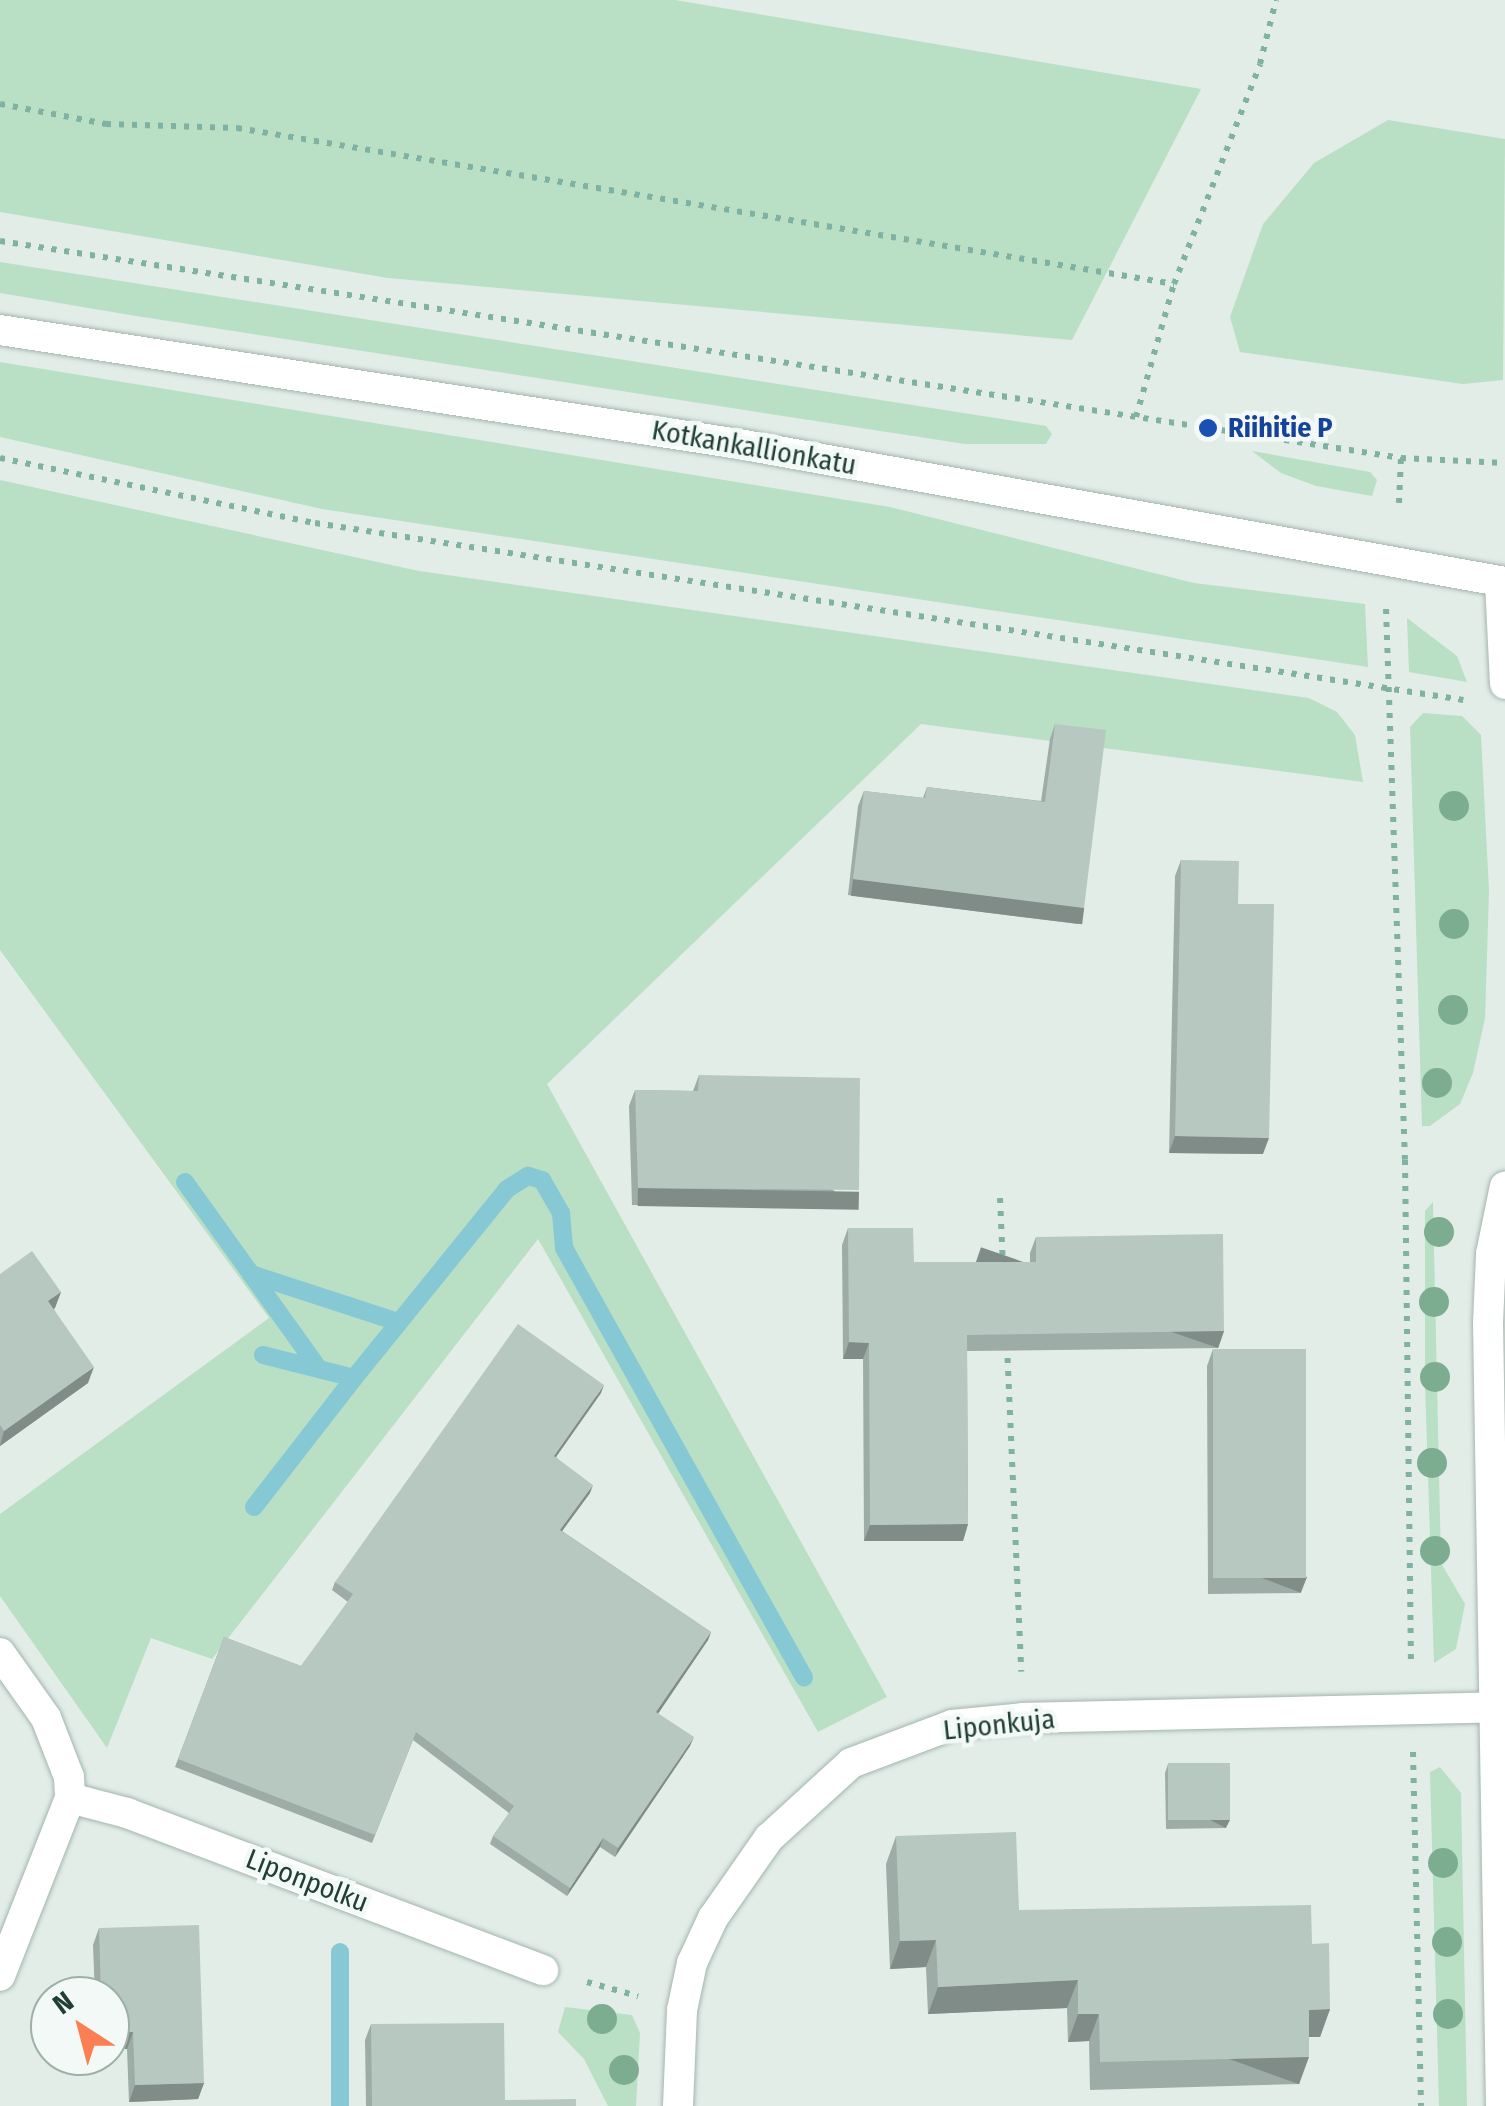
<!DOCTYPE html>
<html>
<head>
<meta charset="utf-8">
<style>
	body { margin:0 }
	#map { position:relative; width:1505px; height:2106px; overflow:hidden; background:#e2ede8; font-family:"Fira Sans Condensed",sans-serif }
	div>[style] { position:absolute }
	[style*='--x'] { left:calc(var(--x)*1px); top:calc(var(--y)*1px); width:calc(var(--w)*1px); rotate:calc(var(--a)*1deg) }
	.green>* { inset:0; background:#b9dfc4 }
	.stream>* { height:18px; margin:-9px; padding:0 9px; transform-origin:9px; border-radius:9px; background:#87c8d5 }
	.path>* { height:6px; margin-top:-3px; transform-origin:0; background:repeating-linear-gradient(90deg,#80b2a4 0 5px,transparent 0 13px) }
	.roads { filter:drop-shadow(0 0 2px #a4b5af) drop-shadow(0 0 2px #a4b5af) }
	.minor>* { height:30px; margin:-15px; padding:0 15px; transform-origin:15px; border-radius:15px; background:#fff }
	.trees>* { width:30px; height:30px; margin:-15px; border-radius:50%; background:#7cad91 }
	.wall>* { inset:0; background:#9daca6 }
	.shaded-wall>* { inset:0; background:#808c87; transform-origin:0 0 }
	.building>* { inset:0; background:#b7c8c1; transform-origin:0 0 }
	.dots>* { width:28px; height:28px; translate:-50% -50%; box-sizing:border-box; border:5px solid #f3f9f6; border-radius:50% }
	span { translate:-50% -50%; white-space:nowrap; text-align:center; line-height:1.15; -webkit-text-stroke:9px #f3f9f6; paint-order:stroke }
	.transit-label { font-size:28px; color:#164399; font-weight:700 }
	.left { translate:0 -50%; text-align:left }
	.street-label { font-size:28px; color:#213f37 }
	.north { position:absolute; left:30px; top:1976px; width:100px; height:100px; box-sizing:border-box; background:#f3f9f6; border:2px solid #9fafaa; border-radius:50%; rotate:324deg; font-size:28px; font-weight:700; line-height:40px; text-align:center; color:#213f37 }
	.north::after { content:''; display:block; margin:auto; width:35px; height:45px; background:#fa7f53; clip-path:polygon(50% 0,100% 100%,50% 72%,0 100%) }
</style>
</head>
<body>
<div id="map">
	<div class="green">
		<i style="clip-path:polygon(0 0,675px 0,1201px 89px,1072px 340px,388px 278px,0 212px)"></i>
		<i style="clip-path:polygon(1388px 120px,1505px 139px,1503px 380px,1463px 384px,1240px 352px,1230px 317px,1263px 224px,1314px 163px)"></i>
		<i style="clip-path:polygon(0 262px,1046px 426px,1052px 434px,1046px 444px,965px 444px,130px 315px,0 293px)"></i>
		<i style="clip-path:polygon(0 362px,890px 507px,1194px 583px,1365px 604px,1368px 667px,322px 509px,0 437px)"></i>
		<i style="clip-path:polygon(1252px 451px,1370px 472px,1377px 480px,1372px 496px,1316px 486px,1281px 473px)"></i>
		<i style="clip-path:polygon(0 480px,419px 571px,1309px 698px,1337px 712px,1355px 735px,1363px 782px,921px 724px,547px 1084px,887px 1697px,818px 1732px,538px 1239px,212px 1659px,151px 1638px,107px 1748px,0 1596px,0 1514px,269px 1318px,0 950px)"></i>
		<i style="clip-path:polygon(1407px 618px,1457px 656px,1467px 682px,1409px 672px)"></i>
		<i style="clip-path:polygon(1423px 713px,1462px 716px,1481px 735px,1489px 891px,1485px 1018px,1473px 1073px,1460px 1104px,1430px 1126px,1422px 1126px,1410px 727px)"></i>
		<i style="clip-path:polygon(1433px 1202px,1441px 1563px,1465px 1604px,1456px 1649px,1434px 1663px,1425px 1383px,1425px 1211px)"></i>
		<i style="clip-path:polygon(1440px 1767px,1461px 1793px,1467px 2106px,1439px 2106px,1430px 1772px)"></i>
		<i style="clip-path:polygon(565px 2007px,632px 2015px,640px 2033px,636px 2106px,608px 2106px,584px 2059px,558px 2032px)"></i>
	</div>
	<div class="stream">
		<i style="--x:185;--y:1182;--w:113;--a:54.3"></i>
		<i style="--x:251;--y:1274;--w:155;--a:18.1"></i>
		<i style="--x:251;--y:1274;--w:117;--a:54.4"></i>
		<i style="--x:263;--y:1355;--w:94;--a:14.2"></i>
		<i style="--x:354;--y:1378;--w:243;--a:-51"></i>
		<i style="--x:507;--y:1189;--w:25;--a:-32"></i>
		<i style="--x:528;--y:1176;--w:15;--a:16"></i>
		<i style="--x:542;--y:1180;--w:38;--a:60"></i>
		<i style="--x:561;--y:1213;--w:35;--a:85"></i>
		<i style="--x:564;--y:1248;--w:492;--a:60.8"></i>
		<i style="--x:254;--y:1507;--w:163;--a:-52.2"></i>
		<i style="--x:340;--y:2106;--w:154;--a:-90"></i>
	</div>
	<div class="path">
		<i style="--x:0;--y:104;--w:108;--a:10.7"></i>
		<i style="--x:106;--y:124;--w:131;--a:1.7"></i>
		<i style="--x:237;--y:128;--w:950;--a:9.45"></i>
		<i style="--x:0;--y:241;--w:1418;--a:8.8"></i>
		<i style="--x:1401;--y:458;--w:104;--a:2.8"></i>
		<i style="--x:1136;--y:417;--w:138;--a:-74.1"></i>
		<i style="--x:1174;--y:284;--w:236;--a:-68.6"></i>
		<i style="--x:1260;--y:64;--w:66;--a:-76"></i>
		<i style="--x:0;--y:458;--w:322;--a:11.7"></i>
		<i style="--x:315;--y:523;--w:1162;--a:8.76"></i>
		<i style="--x:1399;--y:503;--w:45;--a:-87.5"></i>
		<i style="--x:1386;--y:609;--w:551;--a:88.03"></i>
		<i style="--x:1405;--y:1160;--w:505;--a:89.32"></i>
		<i style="--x:1000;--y:1198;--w:70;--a:87.5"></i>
		<i style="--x:1007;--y:1345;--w:327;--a:87.5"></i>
		<i style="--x:1413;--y:1752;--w:354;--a:88.7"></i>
		<i style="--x:587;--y:1982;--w:53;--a:15.4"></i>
	</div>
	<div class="roads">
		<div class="minor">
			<i style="--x:0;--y:330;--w:748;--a:8.77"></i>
			<i style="--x:739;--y:444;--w:778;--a:10.21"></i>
			<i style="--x:1500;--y:582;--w:102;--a:87.2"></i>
			<i style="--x:0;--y:1653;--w:80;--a:54.7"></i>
			<i style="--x:46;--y:1718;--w:63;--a:68.7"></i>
			<i style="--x:69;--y:1777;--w:21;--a:87"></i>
			<i style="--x:70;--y:1798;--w:191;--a:111.5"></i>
			<i style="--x:70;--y:1798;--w:59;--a:14.7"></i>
			<i style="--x:127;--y:1813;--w:445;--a:20.7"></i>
			<i style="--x:678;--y:2106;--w:96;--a:-87.6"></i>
			<i style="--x:682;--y:2010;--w:48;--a:-78"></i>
			<i style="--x:692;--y:1963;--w:50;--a:-65"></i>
			<i style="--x:713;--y:1918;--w:98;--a:-55"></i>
			<i style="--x:769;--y:1838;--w:111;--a:-42.4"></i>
			<i style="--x:851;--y:1763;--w:108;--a:-20.6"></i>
			<i style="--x:952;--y:1725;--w:71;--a:-5.6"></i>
			<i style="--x:1023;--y:1718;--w:473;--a:-1.3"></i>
			<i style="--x:1501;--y:2106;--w:783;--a:-90.95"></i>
			<i style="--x:1488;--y:1323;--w:69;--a:-87.5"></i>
			<i style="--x:1491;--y:1254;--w:69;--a:-78.4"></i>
		</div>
	</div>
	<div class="trees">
		<i style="left:1454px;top:806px"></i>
		<i style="left:1454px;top:924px"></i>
		<i style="left:1453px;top:1010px"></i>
		<i style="left:1437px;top:1083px"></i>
		<i style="left:1439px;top:1232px"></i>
		<i style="left:1434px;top:1302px"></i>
		<i style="left:1435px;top:1377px"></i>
		<i style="left:1432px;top:1463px"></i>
		<i style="left:1435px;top:1551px"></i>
		<i style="left:1443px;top:1863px"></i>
		<i style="left:1447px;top:1942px"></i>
		<i style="left:1448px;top:2014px"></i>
		<i style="left:602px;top:2019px"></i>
		<i style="left:624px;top:2070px"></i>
	</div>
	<div class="wall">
		<i style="clip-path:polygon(1055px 724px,1084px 908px,1078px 924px,848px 895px,858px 806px,864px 791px,923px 798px,927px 787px,1041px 801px,1050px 739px)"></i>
		<i style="clip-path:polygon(1181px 860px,1238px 904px,1263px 1154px,1169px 1153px,1175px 876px)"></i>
		<i style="clip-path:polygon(699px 1075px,853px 1207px,632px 1205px,629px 1106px,635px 1090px,693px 1091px)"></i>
		<i style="clip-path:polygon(848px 1228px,914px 1262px,1030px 1262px,1030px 1253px,1036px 1237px,1224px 1331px,1218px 1348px,967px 1351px,968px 1524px,963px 1541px,864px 1541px,863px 1359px,843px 1359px,842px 1245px)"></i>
		<i style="clip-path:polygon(0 1274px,61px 1292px,54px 1309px,88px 1383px,0 1446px)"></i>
		<i style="clip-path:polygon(1213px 1349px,1301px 1593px,1208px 1594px,1207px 1366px)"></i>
		<i style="clip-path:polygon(601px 1393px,556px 1457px,590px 1493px,562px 1531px,711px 1632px,708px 1640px,658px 1714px,690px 1746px,615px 1857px,600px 1847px,567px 1896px,490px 1844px,493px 1836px,509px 1813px,413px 1740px,372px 1843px,175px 1767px,224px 1637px,301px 1666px,348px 1602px,332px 1590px,335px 1582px)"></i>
		<i style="clip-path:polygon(1168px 1764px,1226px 1828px,1166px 1829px,1165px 1773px)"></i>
		<i style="clip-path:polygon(896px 1836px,1019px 1910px,1312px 1944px,1330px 2009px,1320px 2037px,1309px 2037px,1299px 2084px,1090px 2090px,1089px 2041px,1068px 2042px,1067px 2008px,928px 2014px,926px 1967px,890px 1969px,886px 1864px)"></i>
		<i style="clip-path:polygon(99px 1928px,204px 2083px,198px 2099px,129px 2102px,127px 2049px,110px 2049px,110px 1996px,95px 1996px,93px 1945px)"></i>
		<i style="clip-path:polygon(371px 2024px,505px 2100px,576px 2106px,366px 2106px,365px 2040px)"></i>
	</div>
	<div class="shaded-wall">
		<i style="left:853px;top:879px;width:233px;height:17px;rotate:7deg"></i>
		<i style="clip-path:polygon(1175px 1136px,1269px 1138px,1263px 1154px,1169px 1153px)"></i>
		<i style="left:638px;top:1188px;width:221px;height:18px;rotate:1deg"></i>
		<i style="clip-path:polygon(61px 1292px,55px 1308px,42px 1318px,48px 1301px)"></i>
		<i style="left:1224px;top:1331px;width:18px;height:257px;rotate:109deg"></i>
		<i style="clip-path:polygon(849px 1342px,869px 1343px,863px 1359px,843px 1359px)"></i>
		<i style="clip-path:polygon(94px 1367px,88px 1383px,0 1446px,4px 1431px)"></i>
		<i style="clip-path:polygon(604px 1385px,601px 1393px,551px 1464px,554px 1456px)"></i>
		<i style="clip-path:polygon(593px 1485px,590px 1493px,557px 1538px,560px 1530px)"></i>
		<i style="clip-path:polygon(968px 1524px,963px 1541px,864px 1541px,870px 1525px)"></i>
		<i style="left:1307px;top:1577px;width:17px;height:93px;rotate:111deg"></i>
		<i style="clip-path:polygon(711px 1632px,708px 1640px,653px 1721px,656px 1712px)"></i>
		<i style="clip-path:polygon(694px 1737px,690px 1746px,615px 1857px,618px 1848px)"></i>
		<i style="left:1230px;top:1820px;width:9px;height:61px;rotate:117deg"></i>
		<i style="clip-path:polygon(603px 1838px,600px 1847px,567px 1896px,570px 1888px)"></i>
		<i style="clip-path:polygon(936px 1940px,926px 1967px,890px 1969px,900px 1941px)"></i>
		<i style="clip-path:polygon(1078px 1980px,1067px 2008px,928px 2014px,938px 1987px)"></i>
		<i style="clip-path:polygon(1330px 2009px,1320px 2037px,1299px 2037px,1309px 2010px)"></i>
		<i style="clip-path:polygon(1078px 2014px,1099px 2014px,1089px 2041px,1068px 2042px)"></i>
		<i style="clip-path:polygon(133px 2032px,127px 2049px,110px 2049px,110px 2033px)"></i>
		<i style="left:1309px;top:2057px;width:29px;height:209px;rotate:110deg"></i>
		<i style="clip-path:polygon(204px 2083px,198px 2099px,129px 2102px,135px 2085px)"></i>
	</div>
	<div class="building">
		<i style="clip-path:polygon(1055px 724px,1106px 730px,1084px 908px,853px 879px,864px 791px,925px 798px,927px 787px,1045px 802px)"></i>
		<i style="clip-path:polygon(1181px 860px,1239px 861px,1238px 904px,1274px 904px,1269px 1138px,1175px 1136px)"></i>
		<i style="clip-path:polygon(699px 1075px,860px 1078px,859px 1190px,638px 1188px,635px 1090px,698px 1091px)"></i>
		<i style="clip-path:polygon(848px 1228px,913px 1228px,914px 1262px,1036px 1262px,1036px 1237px,1223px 1234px,1224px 1331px,967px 1335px,968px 1524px,870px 1525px,869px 1343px,849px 1342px)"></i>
		<i style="clip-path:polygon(32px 1251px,61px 1292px,48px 1301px,94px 1367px,4px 1431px,0 1425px,0 1274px)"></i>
		<i style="clip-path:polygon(518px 1324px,604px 1385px,554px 1456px,593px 1485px,560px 1530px,711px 1632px,656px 1712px,694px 1737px,618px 1848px,603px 1838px,570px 1888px,493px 1836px,514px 1806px,416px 1732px,375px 1835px,178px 1759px,224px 1637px,301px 1666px,353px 1594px,335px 1582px)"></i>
		<i style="left:1213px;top:1349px;width:93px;height:229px"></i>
		<i style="left:1230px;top:1763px;width:57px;height:62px;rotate:90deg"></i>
		<i style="clip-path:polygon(1016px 1832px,1019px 1910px,1311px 1905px,1312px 1944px,1329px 1943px,1330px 2009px,1309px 2010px,1309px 2057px,1100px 2062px,1099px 2014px,1078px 2014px,1078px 1980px,938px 1987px,936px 1940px,900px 1941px,896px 1836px)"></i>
		<i style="clip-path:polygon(199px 1925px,204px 2083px,135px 2085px,133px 2032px,110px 2033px,110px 1996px,101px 1996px,99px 1928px)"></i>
		<i style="clip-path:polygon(504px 2023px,505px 2100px,576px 2099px,576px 2106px,372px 2106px,371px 2024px)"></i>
	</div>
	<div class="dots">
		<i style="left:1208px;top:428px;background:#1a4fb4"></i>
	</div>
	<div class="transit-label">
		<span class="left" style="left:1228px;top:428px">Riihitie P</span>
	</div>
	<div class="street-label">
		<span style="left:754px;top:448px;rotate:10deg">Kotkankallionkatu</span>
		<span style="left:999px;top:1725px;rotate:-6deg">Liponkuja</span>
		<span style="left:307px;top:1881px;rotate:21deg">Liponpolku</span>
	</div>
	<div class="north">N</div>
</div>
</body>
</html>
